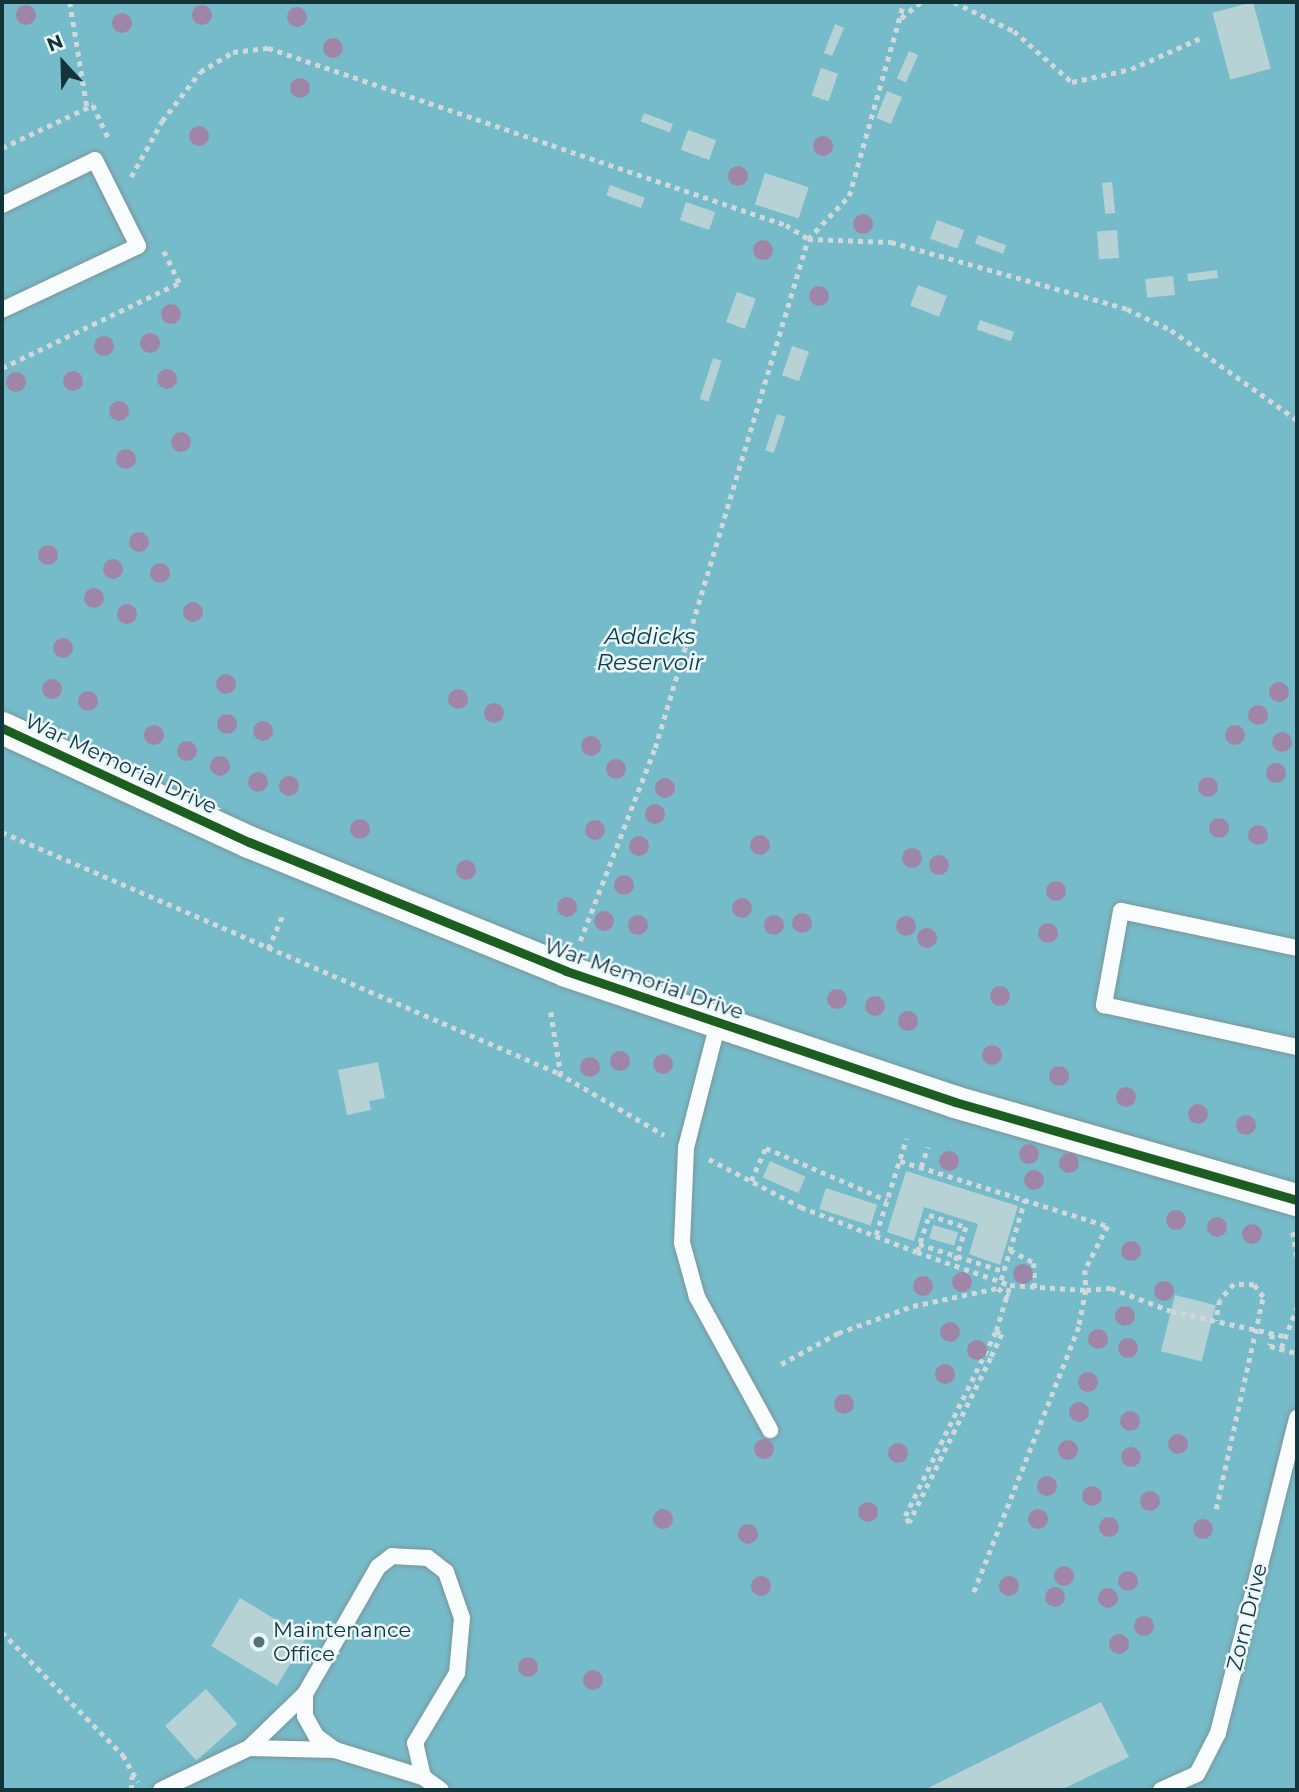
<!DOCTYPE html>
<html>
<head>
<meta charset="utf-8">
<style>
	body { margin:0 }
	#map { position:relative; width:1299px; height:1792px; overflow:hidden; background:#d0e8ed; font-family:Montserrat,sans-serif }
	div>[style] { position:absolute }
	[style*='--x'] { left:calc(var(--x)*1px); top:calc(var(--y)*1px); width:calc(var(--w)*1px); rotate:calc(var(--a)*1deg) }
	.water>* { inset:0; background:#76bbc9; transform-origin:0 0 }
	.building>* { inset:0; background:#b6d2d4; transform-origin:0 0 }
	.path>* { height:4.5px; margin-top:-2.25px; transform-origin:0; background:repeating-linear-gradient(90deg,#d0d8d9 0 5px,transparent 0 10px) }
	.roads { filter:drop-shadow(0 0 2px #79969a) drop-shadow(0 0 2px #79969a) }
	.lane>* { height:16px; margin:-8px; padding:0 8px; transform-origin:8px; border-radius:8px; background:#f8fcfc }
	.street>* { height:32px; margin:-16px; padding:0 16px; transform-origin:16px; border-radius:16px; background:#f8fcfc }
	.cycleway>* { height:9px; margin:-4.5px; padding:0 4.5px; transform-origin:4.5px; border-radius:4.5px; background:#1b5e20 }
	.trees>* { width:20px; height:20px; margin:-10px; border-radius:50%; background:#9f86a8 }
	.dots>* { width:19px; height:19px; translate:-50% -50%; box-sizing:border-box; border:4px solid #e9f7fb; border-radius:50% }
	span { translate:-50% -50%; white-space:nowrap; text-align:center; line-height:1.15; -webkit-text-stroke:5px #e9f7fb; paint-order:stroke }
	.street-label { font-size:21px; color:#13343b }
	.poi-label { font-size:21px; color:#13343b }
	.left { translate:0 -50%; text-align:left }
	.water-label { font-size:23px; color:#133d44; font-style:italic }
	.frame { position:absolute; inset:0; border:4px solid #13343b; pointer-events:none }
	.north { position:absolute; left:28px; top:28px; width:70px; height:70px; -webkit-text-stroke:5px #e9f7fb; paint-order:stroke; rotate:338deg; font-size:19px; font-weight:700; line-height:28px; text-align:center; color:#13343b }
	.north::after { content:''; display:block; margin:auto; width:24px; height:32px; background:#13343b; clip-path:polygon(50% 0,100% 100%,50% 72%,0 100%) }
</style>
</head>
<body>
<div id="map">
	<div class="water">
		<i style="left:2px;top:2px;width:1295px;height:1788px"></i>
	</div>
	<div class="building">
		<i style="left:1253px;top:2px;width:69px;height:42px;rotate:75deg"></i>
		<i style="clip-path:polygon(835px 24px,844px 28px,832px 56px,824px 53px)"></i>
		<i style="left:909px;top:51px;width:10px;height:30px;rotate:24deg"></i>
		<i style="left:821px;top:68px;width:18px;height:29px;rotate:19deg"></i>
		<i style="left:887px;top:91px;width:16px;height:29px;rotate:22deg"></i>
		<i style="left:644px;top:113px;width:31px;height:9px;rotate:21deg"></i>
		<i style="left:688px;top:130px;width:30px;height:21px;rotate:20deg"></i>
		<i style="left:765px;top:173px;width:46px;height:33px;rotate:18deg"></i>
		<i style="left:1112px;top:182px;width:31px;height:10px;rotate:84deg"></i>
		<i style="left:610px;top:185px;width:37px;height:11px;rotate:20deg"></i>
		<i style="left:686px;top:202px;width:31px;height:19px;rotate:19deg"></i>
		<i style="left:937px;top:220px;width:29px;height:20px;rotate:20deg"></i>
		<i style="left:1117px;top:230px;width:28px;height:20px;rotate:86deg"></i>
		<i style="left:978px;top:235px;width:30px;height:9px;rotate:20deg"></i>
		<i style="left:1217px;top:270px;width:8px;height:30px;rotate:83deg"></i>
		<i style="left:1173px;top:276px;width:19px;height:28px;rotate:84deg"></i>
		<i style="left:918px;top:285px;width:31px;height:22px;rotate:21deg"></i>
		<i style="left:737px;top:292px;width:20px;height:32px;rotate:20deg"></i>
		<i style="left:980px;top:320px;width:36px;height:10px;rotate:19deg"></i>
		<i style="left:792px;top:346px;width:18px;height:31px;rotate:19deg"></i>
		<i style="left:713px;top:358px;width:9px;height:43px;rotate:18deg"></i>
		<i style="left:777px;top:414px;width:9px;height:38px;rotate:18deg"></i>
		<i style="clip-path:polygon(378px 1062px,385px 1098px,369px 1101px,371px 1110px,347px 1115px,338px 1070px)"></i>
		<i style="left:770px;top:1161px;width:39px;height:18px;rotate:24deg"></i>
		<i style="clip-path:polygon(906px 1171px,1018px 1206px,1000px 1265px,969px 1254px,978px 1224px,924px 1207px,914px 1241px,887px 1232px)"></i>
		<i style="left:826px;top:1188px;width:54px;height:22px;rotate:18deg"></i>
		<i style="left:933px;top:1225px;width:26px;height:14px;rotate:16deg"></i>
		<i style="left:1175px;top:1295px;width:42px;height:58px;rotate:14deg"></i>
		<i style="left:240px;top:1598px;width:77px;height:56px;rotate:31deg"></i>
		<i style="left:206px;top:1689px;width:47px;height:55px;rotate:48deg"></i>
		<i style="clip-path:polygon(1101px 1702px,1129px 1757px,1061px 1790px,924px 1790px)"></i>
	</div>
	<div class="path">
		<i style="--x:70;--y:2;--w:106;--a:80.8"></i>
		<i style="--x:954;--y:2;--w:67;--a:25.8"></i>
		<i style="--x:1014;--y:31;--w:77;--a:41.3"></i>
		<i style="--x:1072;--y:82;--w:60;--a:-12.4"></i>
		<i style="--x:1131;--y:69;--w:79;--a:-24"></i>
		<i style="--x:901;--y:18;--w:26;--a:-39"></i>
		<i style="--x:2;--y:148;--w:101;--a:-25.3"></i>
		<i style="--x:93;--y:105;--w:38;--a:65"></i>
		<i style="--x:131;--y:177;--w:64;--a:-61"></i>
		<i style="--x:162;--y:121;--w:62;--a:-52.2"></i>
		<i style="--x:200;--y:72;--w:39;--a:-31"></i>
		<i style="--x:233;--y:52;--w:35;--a:-7"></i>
		<i style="--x:268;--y:48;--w:547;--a:18.87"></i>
		<i style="--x:786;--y:225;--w:26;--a:32"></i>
		<i style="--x:808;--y:239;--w:83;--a:2.1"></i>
		<i style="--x:891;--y:242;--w:245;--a:15.8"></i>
		<i style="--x:1127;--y:309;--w:49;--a:25.5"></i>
		<i style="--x:1171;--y:330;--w:155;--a:35.5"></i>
		<i style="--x:2;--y:368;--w:196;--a:-25.7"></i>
		<i style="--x:179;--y:283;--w:39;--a:-116"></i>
		<i style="--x:2;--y:832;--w:606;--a:23.43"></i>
		<i style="--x:558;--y:1073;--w:123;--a:30.3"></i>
		<i style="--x:580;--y:941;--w:207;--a:-68.8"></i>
		<i style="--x:655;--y:748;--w:531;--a:-73.27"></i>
		<i style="--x:808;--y:239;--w:59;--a:-46.4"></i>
		<i style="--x:849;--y:196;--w:202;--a:-74.2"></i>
		<i style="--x:268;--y:949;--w:40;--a:-66.6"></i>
		<i style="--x:551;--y:1012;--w:64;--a:81"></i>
		<i style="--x:709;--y:1159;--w:104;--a:27.6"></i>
		<i style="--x:801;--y:1207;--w:124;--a:21.2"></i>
		<i style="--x:917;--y:1252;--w:99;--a:19.5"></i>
		<i style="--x:1010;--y:1285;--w:76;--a:3.8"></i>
		<i style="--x:1086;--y:1290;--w:38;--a:101"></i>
		<i style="--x:1079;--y:1327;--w:288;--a:111.6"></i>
		<i style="--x:900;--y:1161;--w:218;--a:17.4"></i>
		<i style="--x:1108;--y:1226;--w:50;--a:117.6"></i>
		<i style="--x:1085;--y:1270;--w:20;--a:87"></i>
		<i style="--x:1086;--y:1290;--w:25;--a:-5"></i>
		<i style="--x:1111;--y:1288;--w:64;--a:21"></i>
		<i style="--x:1171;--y:1311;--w:116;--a:12.5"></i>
		<i style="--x:921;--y:1167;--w:21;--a:-71"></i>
		<i style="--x:751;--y:1181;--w:36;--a:-66"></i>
		<i style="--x:766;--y:1148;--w:132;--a:23.3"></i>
		<i style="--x:1293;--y:1232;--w:26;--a:81"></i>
		<i style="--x:876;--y:1235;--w:101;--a:-72.6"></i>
		<i style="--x:919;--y:1244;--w:88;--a:17.8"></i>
		<i style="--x:1010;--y:1250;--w:27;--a:28"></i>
		<i style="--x:1034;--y:1263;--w:25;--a:88"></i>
		<i style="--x:917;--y:1252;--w:39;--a:-72"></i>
		<i style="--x:929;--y:1215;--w:39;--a:18"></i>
		<i style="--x:966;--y:1227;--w:39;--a:107"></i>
		<i style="--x:1001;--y:1280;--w:84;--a:-73.5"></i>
		<i style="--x:996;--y:1331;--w:7;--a:27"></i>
		<i style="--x:1002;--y:1334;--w:26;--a:115"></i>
		<i style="--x:991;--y:1358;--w:184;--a:116.4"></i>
		<i style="--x:909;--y:1523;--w:8;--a:-120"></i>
		<i style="--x:905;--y:1516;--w:206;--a:-63.8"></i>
		<i style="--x:996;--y:1331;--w:48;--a:-73.1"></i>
		<i style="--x:1273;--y:1334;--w:12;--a:104"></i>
		<i style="--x:1270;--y:1346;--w:28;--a:15"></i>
		<i style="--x:1281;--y:1348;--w:44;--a:-68.7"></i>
		<i style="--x:781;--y:1364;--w:65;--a:-28.5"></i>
		<i style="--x:838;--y:1333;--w:80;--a:-19.8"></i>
		<i style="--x:913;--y:1306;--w:87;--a:-12"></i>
		<i style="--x:998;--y:1288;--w:14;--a:39"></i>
		<i style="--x:1216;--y:1509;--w:217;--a:-77.5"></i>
		<i style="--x:1263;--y:1297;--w:15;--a:-127"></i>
		<i style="--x:1254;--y:1285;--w:20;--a:-177"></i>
		<i style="--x:1234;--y:1284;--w:21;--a:131"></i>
		<i style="--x:1220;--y:1300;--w:21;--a:101"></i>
		<i style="--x:2;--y:1632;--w:173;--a:45.5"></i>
		<i style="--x:123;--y:1755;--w:31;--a:61"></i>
		<i style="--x:131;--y:1790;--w:14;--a:-86"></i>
	</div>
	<div class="roads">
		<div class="lane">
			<i style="--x:2;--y:205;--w:103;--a:-25.8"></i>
			<i style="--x:95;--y:160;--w:96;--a:63.4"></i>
			<i style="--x:138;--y:246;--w:150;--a:154.8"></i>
			<i style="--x:1297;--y:948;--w:180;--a:-168.1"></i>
			<i style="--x:1121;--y:911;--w:96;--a:100.3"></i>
			<i style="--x:1104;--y:1005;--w:198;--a:12.3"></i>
			<i style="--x:718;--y:1023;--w:129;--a:104.4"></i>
			<i style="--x:686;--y:1148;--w:95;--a:92.4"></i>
			<i style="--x:682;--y:1243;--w:56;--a:74.5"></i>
			<i style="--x:697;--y:1297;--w:152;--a:61.2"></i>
			<i style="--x:249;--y:1748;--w:85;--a:1.3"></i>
			<i style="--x:423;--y:1777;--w:35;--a:-103"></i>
			<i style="--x:415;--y:1743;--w:82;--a:-59"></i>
			<i style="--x:457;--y:1673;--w:55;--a:-84.8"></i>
			<i style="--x:462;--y:1618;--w:49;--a:-109.2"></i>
			<i style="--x:446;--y:1572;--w:23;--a:-142"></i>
			<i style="--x:428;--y:1558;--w:36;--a:-177"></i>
			<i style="--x:392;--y:1556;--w:18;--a:142"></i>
			<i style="--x:378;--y:1567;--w:146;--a:119.9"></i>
			<i style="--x:305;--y:1694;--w:22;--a:90"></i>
			<i style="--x:305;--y:1716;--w:23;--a:61"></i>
			<i style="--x:316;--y:1736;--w:24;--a:36"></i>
			<i style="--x:335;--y:1750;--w:92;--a:17.1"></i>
			<i style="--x:423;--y:1777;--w:22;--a:36"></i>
			<i style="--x:161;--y:1790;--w:98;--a:-25.5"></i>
			<i style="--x:249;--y:1748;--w:78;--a:-44"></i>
			<i style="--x:1161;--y:1790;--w:39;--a:-24"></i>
			<i style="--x:1197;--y:1774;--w:46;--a:-62.9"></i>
			<i style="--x:1218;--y:1733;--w:325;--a:-75.9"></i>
		</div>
		<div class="street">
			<i style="--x:2;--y:728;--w:272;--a:24.8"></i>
			<i style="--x:249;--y:842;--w:342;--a:22.1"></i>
			<i style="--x:566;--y:971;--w:410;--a:18.6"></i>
			<i style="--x:955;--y:1102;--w:356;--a:16"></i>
		</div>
	</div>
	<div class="cycleway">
		<i style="--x:2;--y:728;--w:272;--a:24.8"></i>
		<i style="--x:249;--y:842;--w:342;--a:22.1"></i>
		<i style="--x:566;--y:971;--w:410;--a:18.6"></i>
		<i style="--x:955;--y:1102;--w:356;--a:16"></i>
	</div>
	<div class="trees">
		<i style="left:26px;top:15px"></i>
		<i style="left:202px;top:15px"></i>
		<i style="left:297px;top:17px"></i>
		<i style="left:122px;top:23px"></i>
		<i style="left:333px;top:48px"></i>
		<i style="left:300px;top:88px"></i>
		<i style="left:199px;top:136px"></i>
		<i style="left:823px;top:146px"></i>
		<i style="left:738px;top:176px"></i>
		<i style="left:863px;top:224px"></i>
		<i style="left:763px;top:250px"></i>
		<i style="left:819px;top:296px"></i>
		<i style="left:171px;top:314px"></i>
		<i style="left:150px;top:343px"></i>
		<i style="left:104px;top:346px"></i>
		<i style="left:167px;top:379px"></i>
		<i style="left:73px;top:381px"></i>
		<i style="left:16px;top:382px"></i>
		<i style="left:119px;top:411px"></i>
		<i style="left:181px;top:442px"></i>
		<i style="left:126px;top:459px"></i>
		<i style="left:139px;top:542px"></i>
		<i style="left:48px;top:555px"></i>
		<i style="left:113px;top:569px"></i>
		<i style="left:160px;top:573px"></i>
		<i style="left:94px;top:598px"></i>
		<i style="left:193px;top:612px"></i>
		<i style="left:127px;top:614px"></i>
		<i style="left:63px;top:648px"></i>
		<i style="left:226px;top:684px"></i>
		<i style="left:52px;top:689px"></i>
		<i style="left:1279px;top:692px"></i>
		<i style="left:458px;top:699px"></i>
		<i style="left:88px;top:701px"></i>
		<i style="left:494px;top:713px"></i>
		<i style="left:1258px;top:715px"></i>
		<i style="left:227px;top:724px"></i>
		<i style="left:263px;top:731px"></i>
		<i style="left:154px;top:735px"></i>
		<i style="left:1235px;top:735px"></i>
		<i style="left:1282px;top:742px"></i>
		<i style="left:591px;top:746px"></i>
		<i style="left:187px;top:751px"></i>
		<i style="left:220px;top:766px"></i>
		<i style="left:616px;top:769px"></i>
		<i style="left:1276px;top:773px"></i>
		<i style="left:258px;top:782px"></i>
		<i style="left:289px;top:786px"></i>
		<i style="left:1208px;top:787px"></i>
		<i style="left:665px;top:788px"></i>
		<i style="left:655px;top:814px"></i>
		<i style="left:1219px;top:828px"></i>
		<i style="left:360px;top:829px"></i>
		<i style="left:595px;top:830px"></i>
		<i style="left:1258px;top:835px"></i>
		<i style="left:760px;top:845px"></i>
		<i style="left:639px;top:846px"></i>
		<i style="left:912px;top:858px"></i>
		<i style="left:939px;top:865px"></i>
		<i style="left:466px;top:870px"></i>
		<i style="left:624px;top:885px"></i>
		<i style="left:1056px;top:891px"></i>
		<i style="left:567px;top:907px"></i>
		<i style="left:742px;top:908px"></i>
		<i style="left:604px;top:921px"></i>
		<i style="left:802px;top:923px"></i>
		<i style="left:638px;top:925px"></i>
		<i style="left:774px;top:925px"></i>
		<i style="left:906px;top:926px"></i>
		<i style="left:1048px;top:933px"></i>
		<i style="left:927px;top:938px"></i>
		<i style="left:1000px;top:996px"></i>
		<i style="left:837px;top:999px"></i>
		<i style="left:875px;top:1006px"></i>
		<i style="left:908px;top:1021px"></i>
		<i style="left:992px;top:1055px"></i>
		<i style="left:620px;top:1061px"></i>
		<i style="left:663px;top:1064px"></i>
		<i style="left:590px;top:1067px"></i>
		<i style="left:1059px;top:1076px"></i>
		<i style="left:1126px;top:1097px"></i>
		<i style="left:1198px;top:1114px"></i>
		<i style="left:1246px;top:1125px"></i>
		<i style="left:1029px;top:1154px"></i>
		<i style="left:949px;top:1161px"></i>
		<i style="left:1069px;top:1163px"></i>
		<i style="left:1034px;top:1180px"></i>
		<i style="left:1176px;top:1220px"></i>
		<i style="left:1217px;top:1227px"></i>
		<i style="left:1252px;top:1234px"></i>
		<i style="left:1131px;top:1251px"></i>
		<i style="left:1023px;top:1274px"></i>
		<i style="left:962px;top:1282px"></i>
		<i style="left:923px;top:1286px"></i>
		<i style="left:1164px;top:1291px"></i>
		<i style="left:1125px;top:1316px"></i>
		<i style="left:950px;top:1332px"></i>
		<i style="left:1098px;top:1339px"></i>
		<i style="left:1128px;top:1348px"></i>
		<i style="left:977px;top:1350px"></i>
		<i style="left:945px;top:1374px"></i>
		<i style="left:1088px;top:1382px"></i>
		<i style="left:844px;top:1404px"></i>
		<i style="left:1079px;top:1412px"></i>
		<i style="left:1130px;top:1421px"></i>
		<i style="left:1178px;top:1444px"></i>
		<i style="left:764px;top:1449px"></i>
		<i style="left:1068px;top:1450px"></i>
		<i style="left:898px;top:1453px"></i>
		<i style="left:1131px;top:1457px"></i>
		<i style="left:1047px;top:1486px"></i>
		<i style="left:1092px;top:1496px"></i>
		<i style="left:1150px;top:1501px"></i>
		<i style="left:868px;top:1512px"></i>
		<i style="left:663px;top:1519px"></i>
		<i style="left:1038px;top:1519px"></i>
		<i style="left:1109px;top:1527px"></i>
		<i style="left:1203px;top:1529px"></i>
		<i style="left:748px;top:1534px"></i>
		<i style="left:1064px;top:1576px"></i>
		<i style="left:1128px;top:1581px"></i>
		<i style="left:761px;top:1586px"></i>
		<i style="left:1009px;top:1586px"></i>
		<i style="left:1055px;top:1597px"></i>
		<i style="left:1108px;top:1598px"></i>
		<i style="left:1144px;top:1626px"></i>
		<i style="left:1119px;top:1644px"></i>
		<i style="left:528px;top:1667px"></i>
		<i style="left:593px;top:1680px"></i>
	</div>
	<div class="dots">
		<i style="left:259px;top:1642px;background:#557379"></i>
	</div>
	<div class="street-label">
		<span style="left:121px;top:764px;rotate:25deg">War Memorial Drive</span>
		<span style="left:644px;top:979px;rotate:19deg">War Memorial Drive</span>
		<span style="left:1247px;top:1617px;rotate:-76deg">Zorn Drive</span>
	</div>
	<div class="poi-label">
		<span class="left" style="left:273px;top:1642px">Maintenance<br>Office</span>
	</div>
	<div class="water-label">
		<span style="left:650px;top:649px">Addicks<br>Reservoir</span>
	</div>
	<div class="frame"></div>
	<div class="north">N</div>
</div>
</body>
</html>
